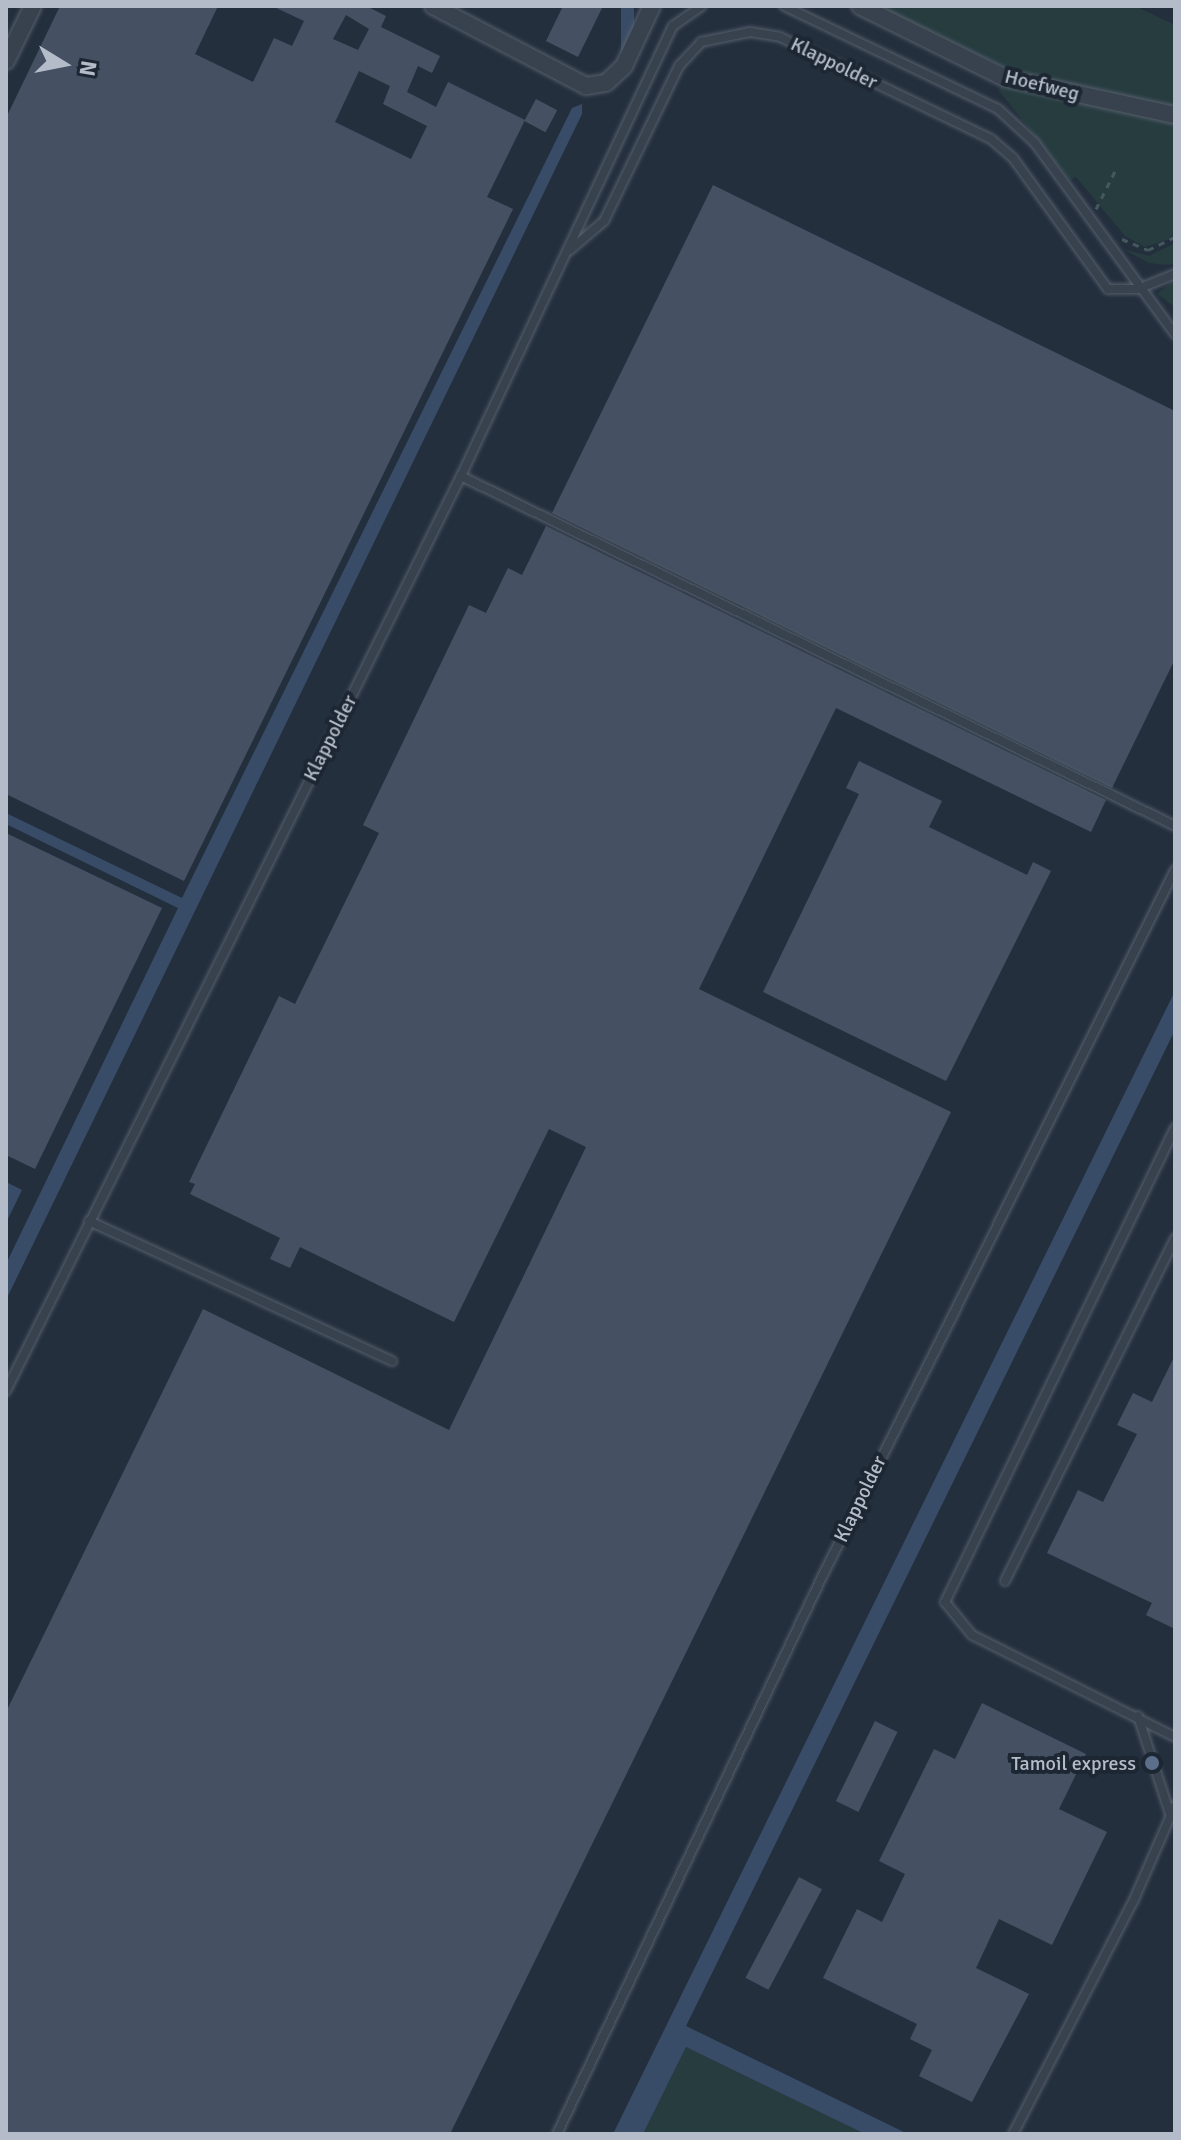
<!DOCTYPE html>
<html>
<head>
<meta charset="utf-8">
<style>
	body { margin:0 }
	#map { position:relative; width:1181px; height:2140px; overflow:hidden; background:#242f3e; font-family:Signika,sans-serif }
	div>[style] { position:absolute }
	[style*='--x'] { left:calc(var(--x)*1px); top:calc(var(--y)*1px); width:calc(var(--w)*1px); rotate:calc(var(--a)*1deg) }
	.green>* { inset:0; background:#263c3f }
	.water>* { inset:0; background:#394c67; transform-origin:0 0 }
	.building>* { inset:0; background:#455162; transform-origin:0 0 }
	.path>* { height:3px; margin-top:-1.5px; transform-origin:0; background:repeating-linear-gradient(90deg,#44595c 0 6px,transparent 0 12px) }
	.roads { filter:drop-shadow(0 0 2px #565f6c) drop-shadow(0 0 2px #565f6c) }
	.service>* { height:8px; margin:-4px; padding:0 4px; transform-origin:4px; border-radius:4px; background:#38414e }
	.minor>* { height:16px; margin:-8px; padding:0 8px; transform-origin:8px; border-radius:8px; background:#38414e }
	.dots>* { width:22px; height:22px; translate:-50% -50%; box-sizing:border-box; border:4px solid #1d2633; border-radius:50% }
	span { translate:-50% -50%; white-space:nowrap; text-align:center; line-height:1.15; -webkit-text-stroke:8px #1d2633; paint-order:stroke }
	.street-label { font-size:20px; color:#b4bcc9 }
	.poi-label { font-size:20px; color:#b4bcc9 }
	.right { translate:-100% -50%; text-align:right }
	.frame { position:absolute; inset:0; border:8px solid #b4bcc9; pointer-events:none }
	.north { position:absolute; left:24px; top:24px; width:80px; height:80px; -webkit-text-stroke:6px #1d2633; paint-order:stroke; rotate:100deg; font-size:22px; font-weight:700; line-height:32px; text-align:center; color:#b4bcc9 }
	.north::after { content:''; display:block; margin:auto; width:28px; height:36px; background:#b4bcc9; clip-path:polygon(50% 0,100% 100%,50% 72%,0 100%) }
</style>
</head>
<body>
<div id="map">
	<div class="green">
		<i style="clip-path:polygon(887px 6px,1135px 6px,1175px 25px,1175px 107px,1015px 72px,885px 11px)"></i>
		<i style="clip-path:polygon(1001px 83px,1175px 122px,1175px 232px,1169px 239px,1145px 247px,1125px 236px,1076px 177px,1070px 180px,999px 91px)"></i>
		<i style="clip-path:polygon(1175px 243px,1175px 264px,1166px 265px,1149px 263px,1123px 249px,1149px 256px)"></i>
		<i style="clip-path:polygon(1175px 279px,1175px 307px,1157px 294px)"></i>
		<i style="clip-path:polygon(686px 2047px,865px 2134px,643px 2134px)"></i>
	</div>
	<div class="water">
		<i style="left:621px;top:6px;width:13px;height:55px"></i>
		<i style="clip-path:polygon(582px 104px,582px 114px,6px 1300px,6px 1264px,178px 908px,6px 824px,6px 813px,182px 898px,572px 108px)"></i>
		<i style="clip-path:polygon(1175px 991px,1175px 1030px,686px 2026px,908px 2134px,865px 2134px,686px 2047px,643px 2134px,613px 2134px)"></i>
		<i style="clip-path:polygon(6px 1182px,22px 1190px,6px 1223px)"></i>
	</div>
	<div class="building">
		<i style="clip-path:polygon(evenodd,60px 6px,218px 6px,195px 54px,253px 82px,274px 38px,292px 46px,304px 21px,272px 6px,366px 6px,386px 16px,381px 27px,440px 56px,432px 73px,418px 66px,407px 92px,436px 107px,448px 82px,525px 120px,487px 197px,513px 209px,184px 881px,6px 794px,6px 118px,60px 6px,346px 15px,369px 29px,358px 50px,333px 39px,346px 15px,60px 6px,359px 71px,390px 86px,383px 104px,427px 126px,411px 159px,335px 122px,359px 71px)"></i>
		<i style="clip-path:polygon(563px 6px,603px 6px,578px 57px,546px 41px)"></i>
		<i style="left:536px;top:99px;width:24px;height:25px;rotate:28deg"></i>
		<i style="clip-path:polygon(713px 185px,1175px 411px,1175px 659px,1112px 788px,552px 513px)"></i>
		<i style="clip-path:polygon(546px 526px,1106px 800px,1091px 832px,836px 708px,699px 989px,951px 1112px,450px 2134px,6px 2134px,6px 1712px,203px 1309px,449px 1430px,586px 1147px,549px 1129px,454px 1322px,300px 1247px,290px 1268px,270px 1259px,280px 1238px,190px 1194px,195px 1184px,189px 1182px,279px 996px,295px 1004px,379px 833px,363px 825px,469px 605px,486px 613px,508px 568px,522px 575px)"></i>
		<i style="clip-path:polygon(859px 761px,942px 801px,929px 827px,1027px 875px,1033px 862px,1051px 871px,946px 1081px,763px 992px,859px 794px,846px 788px)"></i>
		<i style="clip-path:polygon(6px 833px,162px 908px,35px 1169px,6px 1155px)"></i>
		<i style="clip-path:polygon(1175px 1355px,1175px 1629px,1146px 1615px,1152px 1603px,1047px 1553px,1078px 1490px,1103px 1502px,1137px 1434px,1117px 1425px,1133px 1393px,1152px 1402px)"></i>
		<i style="clip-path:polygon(982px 1703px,1086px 1754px,1059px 1809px,1107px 1832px,1052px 1945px,999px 1919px,976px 1968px,1029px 1994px,972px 2102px,919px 2076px,932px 2050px,910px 2039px,917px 2024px,823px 1978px,857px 1909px,882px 1922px,905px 1874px,879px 1861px,934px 1749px,955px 1759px)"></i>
		<i style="left:875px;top:1721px;width:25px;height:89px;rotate:26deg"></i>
		<i style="left:799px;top:1877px;width:26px;height:114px;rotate:28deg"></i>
	</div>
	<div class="path">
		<i style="--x:1096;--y:209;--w:45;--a:-63.4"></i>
		<i style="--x:1122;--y:239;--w:28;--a:23"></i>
		<i style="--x:1148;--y:250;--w:30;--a:-26"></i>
	</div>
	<div class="roads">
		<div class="service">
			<i style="--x:784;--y:6;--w:237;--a:25.7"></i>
			<i style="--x:998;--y:109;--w:50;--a:42.6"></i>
			<i style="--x:1035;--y:143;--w:237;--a:53.8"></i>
			<i style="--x:570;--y:250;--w:45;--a:-40.5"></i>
			<i style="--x:604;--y:221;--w:172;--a:-64.2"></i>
			<i style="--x:679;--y:66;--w:33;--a:-47"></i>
			<i style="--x:701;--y:42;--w:50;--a:-11.5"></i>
			<i style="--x:750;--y:32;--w:30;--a:9"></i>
			<i style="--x:780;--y:37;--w:234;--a:25.8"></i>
			<i style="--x:991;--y:139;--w:29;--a:41"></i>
			<i style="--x:1013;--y:158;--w:162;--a:54.1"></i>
			<i style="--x:1108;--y:289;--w:30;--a:0"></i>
			<i style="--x:1138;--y:289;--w:40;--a:-22"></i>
			<i style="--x:461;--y:476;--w:795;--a:26.11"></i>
			<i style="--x:1175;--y:1128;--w:527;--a:115.88"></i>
			<i style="--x:945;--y:1602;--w:43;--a:50.7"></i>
			<i style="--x:972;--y:1635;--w:227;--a:26.7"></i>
			<i style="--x:89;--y:1221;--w:334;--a:24.8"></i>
			<i style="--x:6;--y:1391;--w:1022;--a:-63.56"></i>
			<i style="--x:461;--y:476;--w:497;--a:-64.8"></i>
			<i style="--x:673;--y:26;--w:35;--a:-35"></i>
			<i style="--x:1005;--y:1581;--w:383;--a:-63.6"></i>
			<i style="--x:1138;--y:1716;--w:103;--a:71.9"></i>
			<i style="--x:557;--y:2134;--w:619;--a:-64.55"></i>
			<i style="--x:823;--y:1575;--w:788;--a:-63.47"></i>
			<i style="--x:1013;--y:2134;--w:261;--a:-62.7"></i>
			<i style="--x:1133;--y:1902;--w:105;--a:-66.4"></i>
		</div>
		<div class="minor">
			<i style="--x:433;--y:6;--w:173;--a:27.6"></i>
			<i style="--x:586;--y:86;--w:20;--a:-9"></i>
			<i style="--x:606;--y:83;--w:25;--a:-43"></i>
			<i style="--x:624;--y:66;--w:66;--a:-65"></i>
			<i style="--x:860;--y:6;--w:162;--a:26.4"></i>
			<i style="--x:1005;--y:78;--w:174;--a:12.3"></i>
			<i style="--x:6;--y:61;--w:61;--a:-63.9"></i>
		</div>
	</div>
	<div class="dots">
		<i style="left:1152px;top:1763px;background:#5c6f8a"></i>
	</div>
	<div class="street-label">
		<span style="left:834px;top:63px;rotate:26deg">Klappolder</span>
		<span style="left:1042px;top:85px;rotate:14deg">Hoefweg</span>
		<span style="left:330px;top:738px;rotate:-63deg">Klappolder</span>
		<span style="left:860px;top:1499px;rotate:-64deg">Klappolder</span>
	</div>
	<div class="poi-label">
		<span class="right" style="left:1136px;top:1763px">Tamoil express</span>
	</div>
	<div class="frame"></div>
	<div class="north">N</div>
</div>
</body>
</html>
